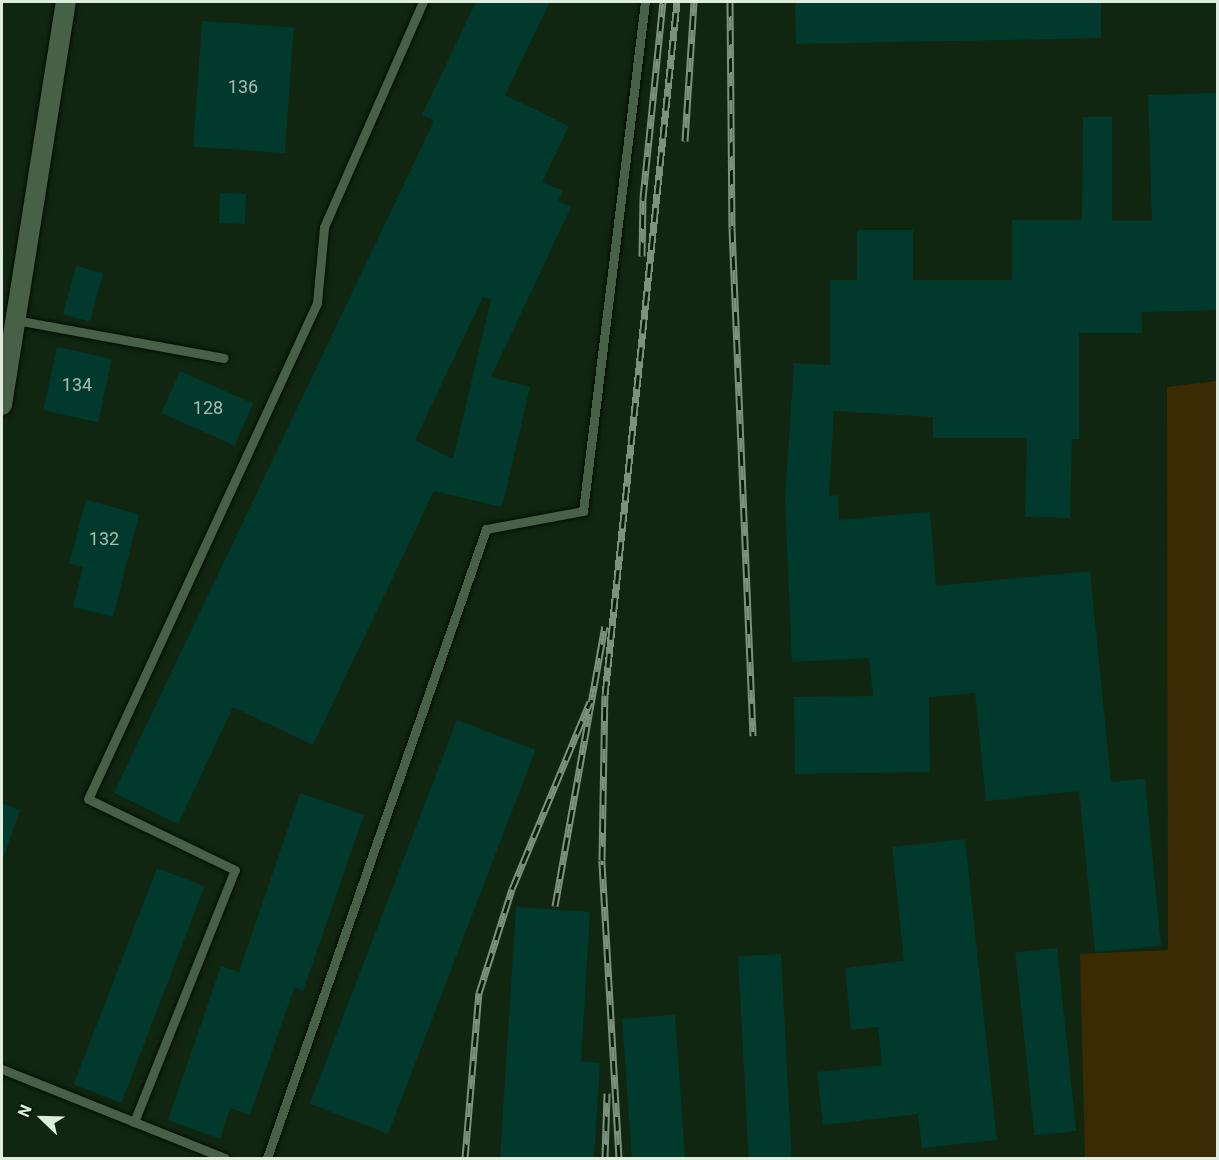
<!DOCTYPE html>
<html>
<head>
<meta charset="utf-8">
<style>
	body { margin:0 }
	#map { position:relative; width:1219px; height:1160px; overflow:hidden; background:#112611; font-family:Roboto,sans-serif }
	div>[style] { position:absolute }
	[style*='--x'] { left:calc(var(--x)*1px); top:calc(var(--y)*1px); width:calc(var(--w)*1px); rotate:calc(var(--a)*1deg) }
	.green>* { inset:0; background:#3b2b03 }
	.building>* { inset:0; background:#01392d; transform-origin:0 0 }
	.roads { filter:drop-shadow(0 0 2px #000f00) drop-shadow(0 0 2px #000f00) }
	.service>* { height:9px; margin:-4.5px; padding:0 4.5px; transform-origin:4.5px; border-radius:4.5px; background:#496048 }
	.minor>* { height:20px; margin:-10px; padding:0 10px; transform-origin:10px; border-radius:10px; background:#496048 }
	.rail>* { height:7px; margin-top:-3.5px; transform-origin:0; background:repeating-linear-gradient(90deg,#081d08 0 14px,#7e907e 0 28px); box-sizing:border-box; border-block:2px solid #7e907e }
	span { translate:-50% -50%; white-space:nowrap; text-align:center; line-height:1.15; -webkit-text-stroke:5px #081d08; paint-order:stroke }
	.number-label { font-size:18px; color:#a7bfb1 }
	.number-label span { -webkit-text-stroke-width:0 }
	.frame { position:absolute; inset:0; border:3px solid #deecdd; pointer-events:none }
	.north { position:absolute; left:12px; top:1088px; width:60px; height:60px; -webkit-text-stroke:4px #081d08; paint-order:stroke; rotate:293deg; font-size:16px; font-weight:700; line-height:24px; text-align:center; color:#deecdd }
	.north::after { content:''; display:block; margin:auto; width:21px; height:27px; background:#deecdd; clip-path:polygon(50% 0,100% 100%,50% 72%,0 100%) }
</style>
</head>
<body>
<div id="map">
	<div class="green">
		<i style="clip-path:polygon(1217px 381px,1217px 1158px,1085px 1158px,1080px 954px,1168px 950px,1167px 387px)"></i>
	</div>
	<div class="building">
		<i style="clip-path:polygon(evenodd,476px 2px,550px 2px,505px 95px,569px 126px,542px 182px,563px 191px,558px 201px,571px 207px,491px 377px,530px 387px,502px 507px,434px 491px,313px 745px,233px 707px,178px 824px,114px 793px,434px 121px,422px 115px,476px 2px,483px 297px,491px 300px,453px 459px,415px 440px,483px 297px)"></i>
		<i style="clip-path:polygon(795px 2px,1101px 2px,1101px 38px,796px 44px)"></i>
		<i style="left:202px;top:21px;width:92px;height:126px;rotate:4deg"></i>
		<i style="clip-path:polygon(1218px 93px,1218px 310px,1142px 312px,1142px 333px,1079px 333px,1079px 439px,1072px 439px,1070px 518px,1025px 517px,1027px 438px,933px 438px,933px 417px,834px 411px,829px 496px,838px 495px,839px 520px,930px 512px,936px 586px,1090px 571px,1111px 782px,1145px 779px,1161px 946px,1095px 952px,1079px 791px,986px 801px,975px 693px,929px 697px,930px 772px,795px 774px,794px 697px,873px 696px,869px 658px,792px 662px,785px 498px,794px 363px,830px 365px,830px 280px,857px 280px,857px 230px,913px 230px,913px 280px,1012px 280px,1012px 220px,1082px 220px,1083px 117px,1112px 117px,1112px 221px,1152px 221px,1148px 95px)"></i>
		<i style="left:220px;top:193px;width:26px;height:30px;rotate:2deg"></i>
		<i style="left:76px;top:266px;width:28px;height:50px;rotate:15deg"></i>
		<i style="left:57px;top:347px;width:56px;height:65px;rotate:12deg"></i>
		<i style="left:180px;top:371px;width:80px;height:46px;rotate:24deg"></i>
		<i style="clip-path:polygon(86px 500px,139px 514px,113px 617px,73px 607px,83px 567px,69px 564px)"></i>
		<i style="left:457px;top:720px;width:84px;height:411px;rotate:21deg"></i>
		<i style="clip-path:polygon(300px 793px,364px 815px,303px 991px,294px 988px,250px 1115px,230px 1108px,220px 1139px,168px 1120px,221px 966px,239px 972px)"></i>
		<i style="clip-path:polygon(2px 803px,20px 810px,4px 856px,2px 856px)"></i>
		<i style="clip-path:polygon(965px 839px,997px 1140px,922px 1148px,918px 1114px,823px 1125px,817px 1072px,882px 1065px,878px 1027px,851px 1030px,845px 968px,904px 961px,892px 847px)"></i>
		<i style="left:157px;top:868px;width:51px;height:232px;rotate:21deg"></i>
		<i style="clip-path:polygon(516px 907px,590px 912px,581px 1061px,600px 1063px,594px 1158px,500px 1158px)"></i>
		<i style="left:1057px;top:948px;width:184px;height:42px;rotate:84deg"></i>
		<i style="left:781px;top:954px;width:204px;height:43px;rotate:87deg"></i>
		<i style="left:675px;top:1015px;width:143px;height:53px;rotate:86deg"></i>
	</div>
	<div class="roads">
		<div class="service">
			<i style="--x:15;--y:320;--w:212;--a:10.3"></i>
			<i style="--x:2;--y:1069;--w:240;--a:21.8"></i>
			<i style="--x:134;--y:1122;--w:271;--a:-68.2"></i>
			<i style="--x:235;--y:870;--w:163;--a:-154.2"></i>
			<i style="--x:88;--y:799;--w:546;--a:-65.22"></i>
			<i style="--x:317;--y:303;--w:76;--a:-84.7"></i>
			<i style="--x:324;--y:227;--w:246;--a:-66.3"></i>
			<i style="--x:267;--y:1158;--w:666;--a:-70.8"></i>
			<i style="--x:486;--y:529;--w:99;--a:-10.5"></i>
			<i style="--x:583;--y:511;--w:513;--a:-83.06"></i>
		</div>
		<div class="minor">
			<i style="--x:2;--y:405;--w:408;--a:-81"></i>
		</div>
	</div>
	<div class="rail">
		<i style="--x:730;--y:2;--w:226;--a:89.5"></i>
		<i style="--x:732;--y:228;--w:508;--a:87.63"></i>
		<i style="--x:685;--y:141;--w:139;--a:-86.3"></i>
		<i style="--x:642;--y:256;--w:58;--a:-89"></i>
		<i style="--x:643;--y:198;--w:197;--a:-84.2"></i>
		<i style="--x:555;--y:906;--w:284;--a:-79.9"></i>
		<i style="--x:465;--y:1158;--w:166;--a:-85.2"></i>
		<i style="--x:479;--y:993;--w:109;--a:-72.4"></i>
		<i style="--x:512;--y:889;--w:203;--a:-67.4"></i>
		<i style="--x:605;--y:1158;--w:65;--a:-88.2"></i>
		<i style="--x:619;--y:1158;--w:298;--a:-93.3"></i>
		<i style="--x:602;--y:860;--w:165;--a:-89"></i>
		<i style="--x:605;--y:695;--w:697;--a:-84.07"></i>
	</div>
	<div class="number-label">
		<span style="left:243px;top:87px">136</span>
		<span style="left:77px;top:385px">134</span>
		<span style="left:208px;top:408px">128</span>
		<span style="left:104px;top:539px">132</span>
	</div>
	<div class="frame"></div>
	<div class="north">N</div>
</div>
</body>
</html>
